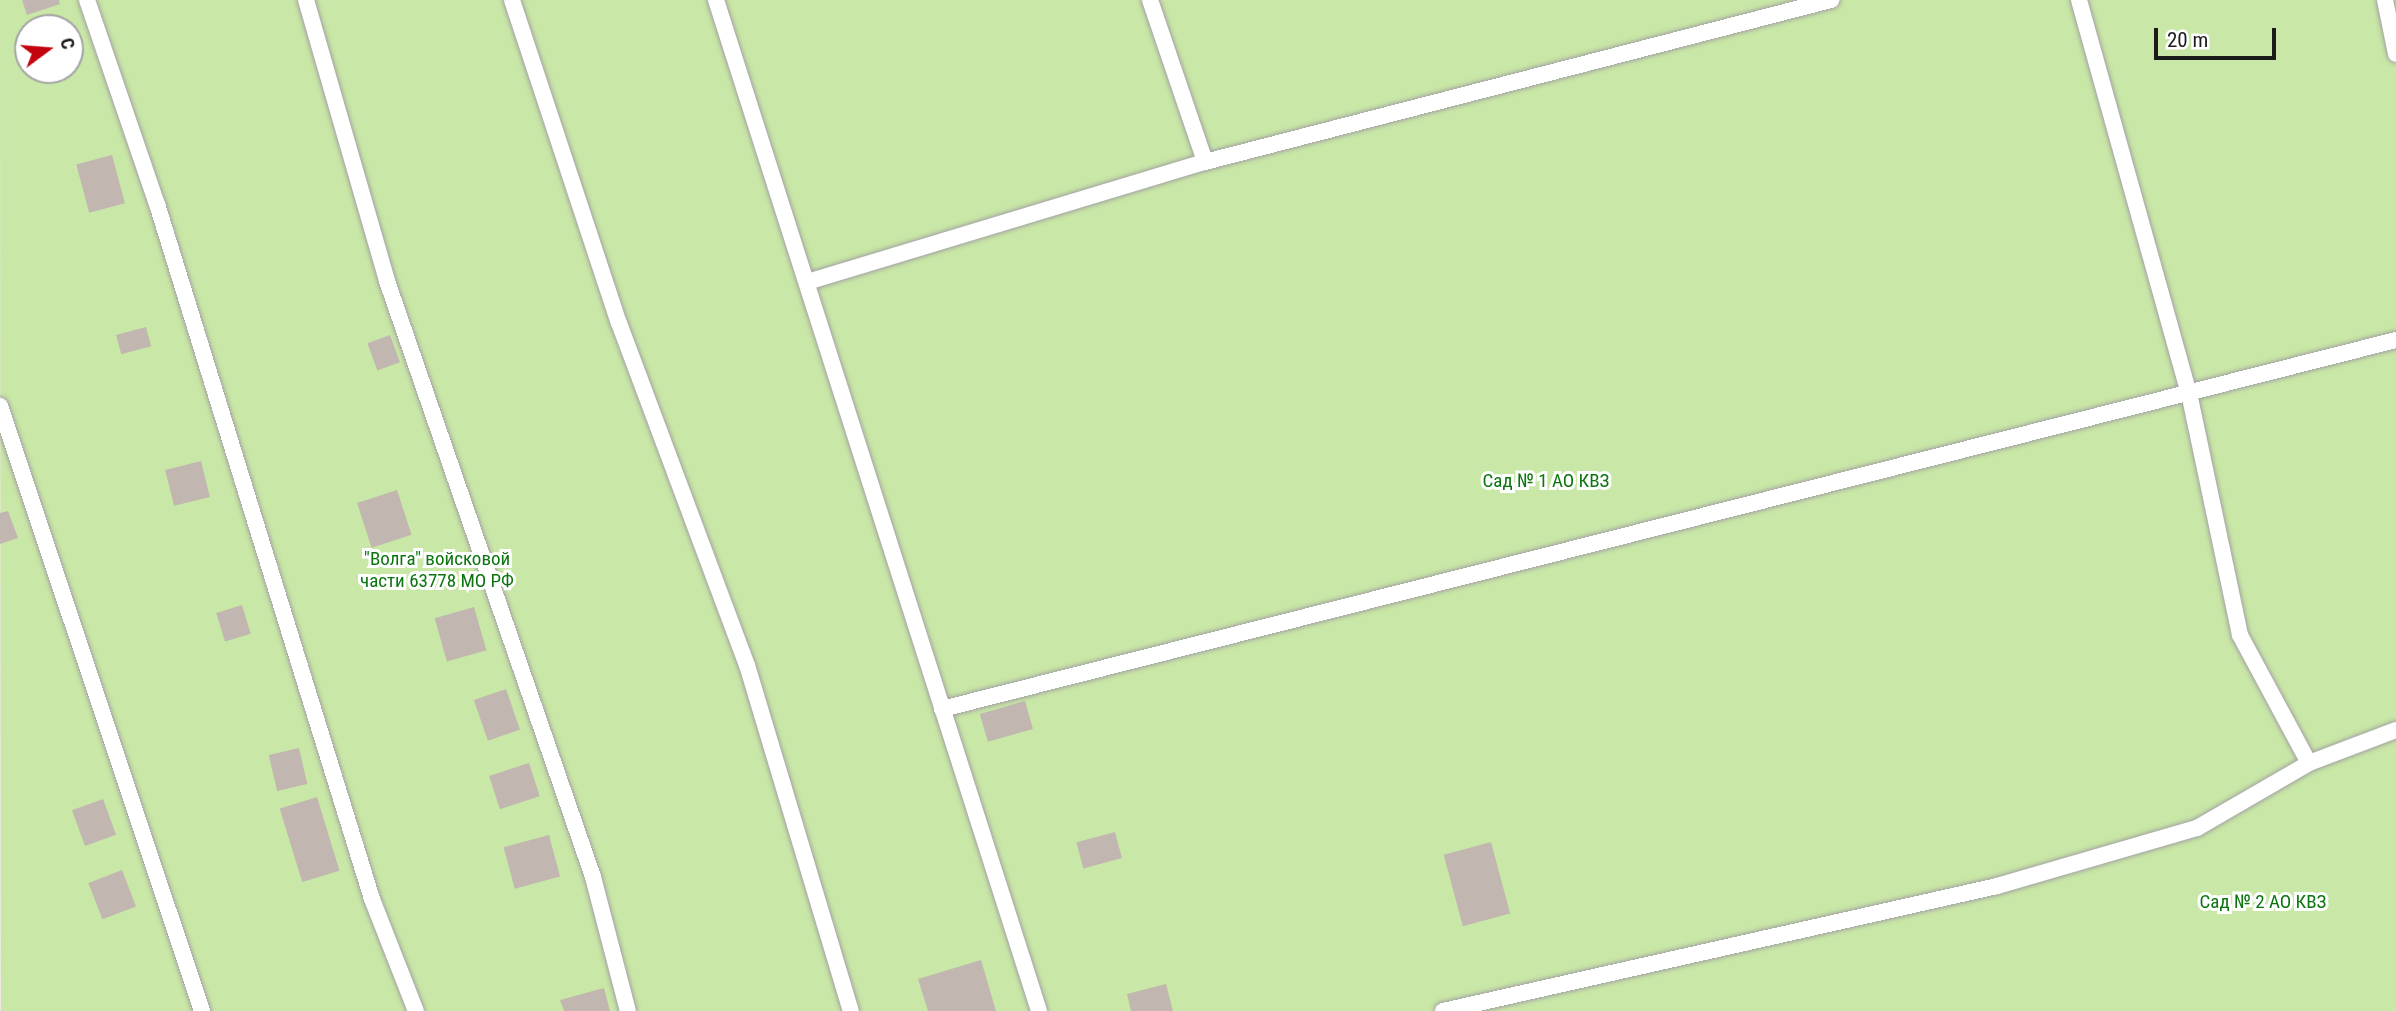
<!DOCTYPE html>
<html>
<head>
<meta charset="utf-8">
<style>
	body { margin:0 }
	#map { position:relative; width:2396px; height:1011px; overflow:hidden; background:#ede8e0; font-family:"Roboto Condensed",sans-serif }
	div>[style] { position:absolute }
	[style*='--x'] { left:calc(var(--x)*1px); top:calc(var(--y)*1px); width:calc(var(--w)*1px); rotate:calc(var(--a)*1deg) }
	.grass>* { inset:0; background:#c9e7a6 }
	.building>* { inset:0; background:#c1b7b0; transform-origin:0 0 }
	.roads { filter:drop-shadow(0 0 2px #a2a2a2) drop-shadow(0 0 2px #a2a2a2) }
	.lane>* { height:16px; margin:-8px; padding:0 8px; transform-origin:8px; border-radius:8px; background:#fff }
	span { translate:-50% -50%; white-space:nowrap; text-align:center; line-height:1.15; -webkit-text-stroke:6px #fff; paint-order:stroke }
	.park-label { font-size:19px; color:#0c7510 }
	.north { position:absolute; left:14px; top:14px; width:70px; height:70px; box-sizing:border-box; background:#fff; border:2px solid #a4a4a4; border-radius:50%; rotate:74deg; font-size:19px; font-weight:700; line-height:28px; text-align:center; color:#1b1b1b }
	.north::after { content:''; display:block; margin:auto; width:24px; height:32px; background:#c3030d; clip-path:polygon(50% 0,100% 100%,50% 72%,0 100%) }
	.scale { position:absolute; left:2154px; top:28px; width:122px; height:32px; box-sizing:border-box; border:4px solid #1b1b1b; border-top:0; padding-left:9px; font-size:21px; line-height:24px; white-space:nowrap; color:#1b1b1b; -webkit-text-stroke:5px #fff; paint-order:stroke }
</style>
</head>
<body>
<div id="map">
	<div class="grass">
		<i style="clip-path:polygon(evenodd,0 0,2396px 0,2396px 1011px,1px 1011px,0 0,28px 28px,70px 28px,70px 70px,28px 70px,28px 28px)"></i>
	</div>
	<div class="building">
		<i style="clip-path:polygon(22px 0,59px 0,60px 4px,27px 15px)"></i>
		<i style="left:112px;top:155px;width:50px;height:37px;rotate:75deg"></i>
		<i style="left:146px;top:327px;width:20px;height:31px;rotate:75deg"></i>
		<i style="left:390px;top:335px;width:29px;height:24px;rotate:70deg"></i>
		<i style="left:201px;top:461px;width:37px;height:37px;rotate:76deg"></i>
		<i style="left:397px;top:490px;width:47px;height:42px;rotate:72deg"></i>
		<i style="clip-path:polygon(8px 511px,18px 538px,0 544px,0 513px)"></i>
		<i style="left:242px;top:605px;width:30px;height:27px;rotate:73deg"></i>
		<i style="left:474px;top:607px;width:45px;height:41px;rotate:74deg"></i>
		<i style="left:506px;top:689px;width:43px;height:34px;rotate:71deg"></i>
		<i style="left:1025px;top:701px;width:29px;height:47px;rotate:74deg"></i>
		<i style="left:299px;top:748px;width:37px;height:31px;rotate:77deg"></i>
		<i style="left:529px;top:763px;width:35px;height:42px;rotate:72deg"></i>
		<i style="left:317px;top:797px;width:77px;height:39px;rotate:73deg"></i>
		<i style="left:103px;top:799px;width:38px;height:33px;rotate:70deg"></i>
		<i style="left:1115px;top:832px;width:27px;height:40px;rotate:75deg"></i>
		<i style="left:549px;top:835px;width:43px;height:47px;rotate:75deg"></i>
		<i style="left:1491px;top:842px;width:74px;height:49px;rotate:75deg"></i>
		<i style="left:122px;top:870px;width:39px;height:36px;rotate:69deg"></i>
		<i style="clip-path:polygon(981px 960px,996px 1011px,928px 1011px,918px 979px)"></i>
		<i style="clip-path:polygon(1166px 984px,1173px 1011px,1131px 1011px,1127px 994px)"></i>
		<i style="clip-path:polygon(604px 988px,610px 1011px,564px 1011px,560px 1000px)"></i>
	</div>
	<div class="roads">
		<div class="lane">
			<i style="--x:87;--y:0;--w:216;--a:71.1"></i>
			<i style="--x:157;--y:204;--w:727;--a:72.81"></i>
			<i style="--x:372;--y:899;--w:120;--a:68.6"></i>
			<i style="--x:306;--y:0;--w:292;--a:73.9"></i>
			<i style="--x:387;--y:281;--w:631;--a:70.93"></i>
			<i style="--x:593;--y:877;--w:138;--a:75.4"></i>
			<i style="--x:512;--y:0;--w:340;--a:71.7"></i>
			<i style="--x:619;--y:323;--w:365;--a:69.5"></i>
			<i style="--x:747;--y:665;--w:361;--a:73.3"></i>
			<i style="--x:716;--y:0;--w:1061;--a:72.28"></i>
			<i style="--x:1150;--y:0;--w:171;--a:71.2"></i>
			<i style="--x:2079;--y:0;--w:408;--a:74.4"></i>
			<i style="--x:2189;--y:393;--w:247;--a:78.1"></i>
			<i style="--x:2240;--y:635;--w:145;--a:61.7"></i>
			<i style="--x:2385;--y:0;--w:55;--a:78.5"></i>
			<i style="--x:807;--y:282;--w:416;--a:-16.8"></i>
			<i style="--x:1205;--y:162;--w:647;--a:-14.51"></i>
			<i style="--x:0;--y:406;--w:638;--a:71.54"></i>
			<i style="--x:942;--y:709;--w:1500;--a:-14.24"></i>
			<i style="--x:1443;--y:1011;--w:568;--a:-12.71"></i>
			<i style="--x:1997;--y:886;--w:208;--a:-16.2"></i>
			<i style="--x:2197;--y:828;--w:129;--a:-30.1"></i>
			<i style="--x:2309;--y:763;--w:93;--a:-20.8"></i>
		</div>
	</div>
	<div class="park-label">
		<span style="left:1546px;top:481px">Сад № 1 АО КВЗ</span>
		<span style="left:437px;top:570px">"Волга" войсковой<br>части 63778 МО РФ</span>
		<span style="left:2263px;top:902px">Сад № 2 АО КВЗ</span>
	</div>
	<div class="north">С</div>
	<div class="scale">20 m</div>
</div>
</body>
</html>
